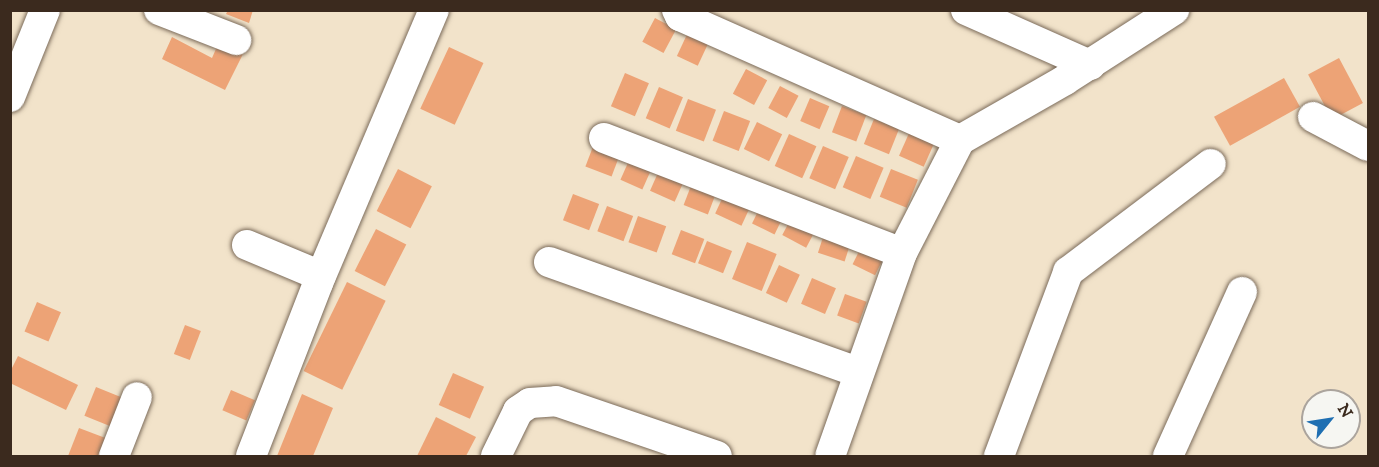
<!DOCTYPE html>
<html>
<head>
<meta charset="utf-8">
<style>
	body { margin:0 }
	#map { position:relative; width:1379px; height:467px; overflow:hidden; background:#f2e3ca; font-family:"IM FELL DW Pica",serif }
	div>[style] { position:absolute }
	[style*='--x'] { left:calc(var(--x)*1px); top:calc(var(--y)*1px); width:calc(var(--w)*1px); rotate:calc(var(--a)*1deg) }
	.building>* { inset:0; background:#eda376; transform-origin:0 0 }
	.roads { filter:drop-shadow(0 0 2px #7b6b5a) drop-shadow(0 0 2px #7b6b5a) }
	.minor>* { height:30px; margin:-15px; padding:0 15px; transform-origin:15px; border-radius:15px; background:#fff }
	span { translate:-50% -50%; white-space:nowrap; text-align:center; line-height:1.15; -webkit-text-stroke:5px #f6f6f2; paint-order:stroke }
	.frame { position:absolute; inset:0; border:12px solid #3b2a1e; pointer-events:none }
	.north { position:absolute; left:1301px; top:389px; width:60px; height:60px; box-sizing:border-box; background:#f6f6f2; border:2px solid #aba49d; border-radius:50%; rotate:60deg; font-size:16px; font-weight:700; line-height:24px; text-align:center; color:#3b2a1e }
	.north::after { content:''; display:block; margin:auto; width:21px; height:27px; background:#1f6fb2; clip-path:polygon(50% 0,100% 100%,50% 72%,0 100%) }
</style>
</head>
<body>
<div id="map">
	<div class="building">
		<i style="clip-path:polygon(228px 10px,253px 10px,249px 23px,226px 14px)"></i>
		<i style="left:655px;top:18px;width:24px;height:27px;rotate:28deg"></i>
		<i style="left:690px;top:28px;width:23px;height:31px;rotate:25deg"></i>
		<i style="clip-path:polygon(172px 37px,212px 58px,219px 42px,243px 54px,225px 90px,162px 59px)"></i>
		<i style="left:449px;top:47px;width:38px;height:68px;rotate:25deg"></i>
		<i style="left:1339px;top:58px;width:51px;height:35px;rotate:62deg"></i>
		<i style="left:746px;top:69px;width:24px;height:28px;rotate:28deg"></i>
		<i style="left:625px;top:73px;width:26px;height:36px;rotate:23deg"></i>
		<i style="left:1284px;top:78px;width:33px;height:80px;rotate:61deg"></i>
		<i style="left:780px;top:86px;width:21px;height:25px;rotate:28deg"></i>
		<i style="left:659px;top:87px;width:26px;height:34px;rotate:23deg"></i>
		<i style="left:810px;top:98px;width:21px;height:25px;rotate:23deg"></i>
		<i style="left:688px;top:99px;width:30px;height:34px;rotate:21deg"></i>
		<i style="left:842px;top:106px;width:26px;height:28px;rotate:21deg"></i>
		<i style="left:724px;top:111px;width:28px;height:32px;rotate:21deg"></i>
		<i style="left:874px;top:119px;width:27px;height:27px;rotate:22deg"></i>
		<i style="left:757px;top:122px;width:28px;height:30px;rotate:26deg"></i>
		<i style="left:910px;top:131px;width:27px;height:27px;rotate:24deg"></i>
		<i style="left:789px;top:134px;width:30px;height:35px;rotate:24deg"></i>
		<i style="left:594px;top:144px;width:28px;height:24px;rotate:21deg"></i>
		<i style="left:823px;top:146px;width:28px;height:35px;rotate:23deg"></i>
		<i style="left:631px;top:156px;width:24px;height:26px;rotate:24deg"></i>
		<i style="left:856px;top:156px;width:30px;height:34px;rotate:23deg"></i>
		<i style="left:661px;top:166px;width:27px;height:27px;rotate:24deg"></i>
		<i style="left:398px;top:169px;width:38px;height:47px;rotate:27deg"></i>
		<i style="left:891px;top:169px;width:29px;height:30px;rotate:22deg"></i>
		<i style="left:694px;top:178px;width:26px;height:29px;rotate:21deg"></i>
		<i style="left:727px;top:188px;width:29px;height:28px;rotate:25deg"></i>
		<i style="left:573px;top:194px;width:28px;height:28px;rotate:21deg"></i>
		<i style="left:763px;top:201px;width:25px;height:25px;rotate:26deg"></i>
		<i style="left:607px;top:206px;width:28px;height:27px;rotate:21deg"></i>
		<i style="left:794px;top:213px;width:27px;height:25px;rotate:28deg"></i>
		<i style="left:638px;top:216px;width:30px;height:28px;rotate:20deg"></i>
		<i style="left:826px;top:228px;width:28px;height:26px;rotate:18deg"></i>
		<i style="left:376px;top:229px;width:34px;height:47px;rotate:27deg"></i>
		<i style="left:681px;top:230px;width:25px;height:26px;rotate:21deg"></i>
		<i style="left:707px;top:241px;width:27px;height:24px;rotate:22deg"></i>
		<i style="left:864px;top:241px;width:25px;height:26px;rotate:26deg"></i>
		<i style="left:747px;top:242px;width:32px;height:40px;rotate:22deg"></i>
		<i style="left:779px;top:265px;width:23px;height:31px;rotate:25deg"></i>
		<i style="left:812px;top:278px;width:26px;height:28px;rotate:23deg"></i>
		<i style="left:347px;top:282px;width:43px;height:99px;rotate:26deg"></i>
		<i style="left:845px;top:294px;width:23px;height:23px;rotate:20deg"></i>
		<i style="left:37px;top:302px;width:26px;height:32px;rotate:23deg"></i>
		<i style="left:185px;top:325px;width:17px;height:31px;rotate:21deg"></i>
		<i style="clip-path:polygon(18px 356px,78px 385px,66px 410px,10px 383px,10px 372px)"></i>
		<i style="left:453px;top:373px;width:34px;height:35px;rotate:24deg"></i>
		<i style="left:96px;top:387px;width:40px;height:31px;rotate:22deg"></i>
		<i style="left:231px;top:390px;width:26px;height:22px;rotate:23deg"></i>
		<i style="clip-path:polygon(302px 394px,333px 408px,313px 456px,277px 456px)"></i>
		<i style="clip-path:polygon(436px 417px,476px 437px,466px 456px,417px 456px)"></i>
		<i style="clip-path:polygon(79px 428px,116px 442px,110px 456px,68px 456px)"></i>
	</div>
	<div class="roads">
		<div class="minor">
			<i style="--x:159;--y:10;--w:83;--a:21.3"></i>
			<i style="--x:677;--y:10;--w:7;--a:63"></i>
			<i style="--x:680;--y:16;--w:306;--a:23.9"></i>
			<i style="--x:960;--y:140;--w:127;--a:117.2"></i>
			<i style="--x:902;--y:253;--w:215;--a:109.5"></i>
			<i style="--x:966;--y:10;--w:136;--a:23.9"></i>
			<i style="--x:10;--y:97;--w:94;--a:-68.1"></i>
			<i style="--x:1313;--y:117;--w:62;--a:27.8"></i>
			<i style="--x:604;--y:138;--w:319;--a:21.1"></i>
			<i style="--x:960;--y:140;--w:121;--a:-29.7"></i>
			<i style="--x:1065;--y:80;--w:130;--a:-32.7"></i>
			<i style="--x:247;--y:245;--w:80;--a:22.7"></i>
			<i style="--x:549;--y:262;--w:328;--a:19.6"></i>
			<i style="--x:114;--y:456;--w:63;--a:-68.7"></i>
			<i style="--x:251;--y:456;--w:186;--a:-68.8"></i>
			<i style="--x:318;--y:283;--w:297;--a:-67"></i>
			<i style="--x:496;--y:456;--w:50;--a:-63.9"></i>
			<i style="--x:518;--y:411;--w:14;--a:-34"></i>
			<i style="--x:530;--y:403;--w:26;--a:-4"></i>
			<i style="--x:556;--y:401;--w:170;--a:18.9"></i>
			<i style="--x:999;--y:456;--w:197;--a:-69.4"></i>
			<i style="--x:1068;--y:272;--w:179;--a:-37.1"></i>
			<i style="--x:1168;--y:456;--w:180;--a:-65.7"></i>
		</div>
	</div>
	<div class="frame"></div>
	<div class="north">N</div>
</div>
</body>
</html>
